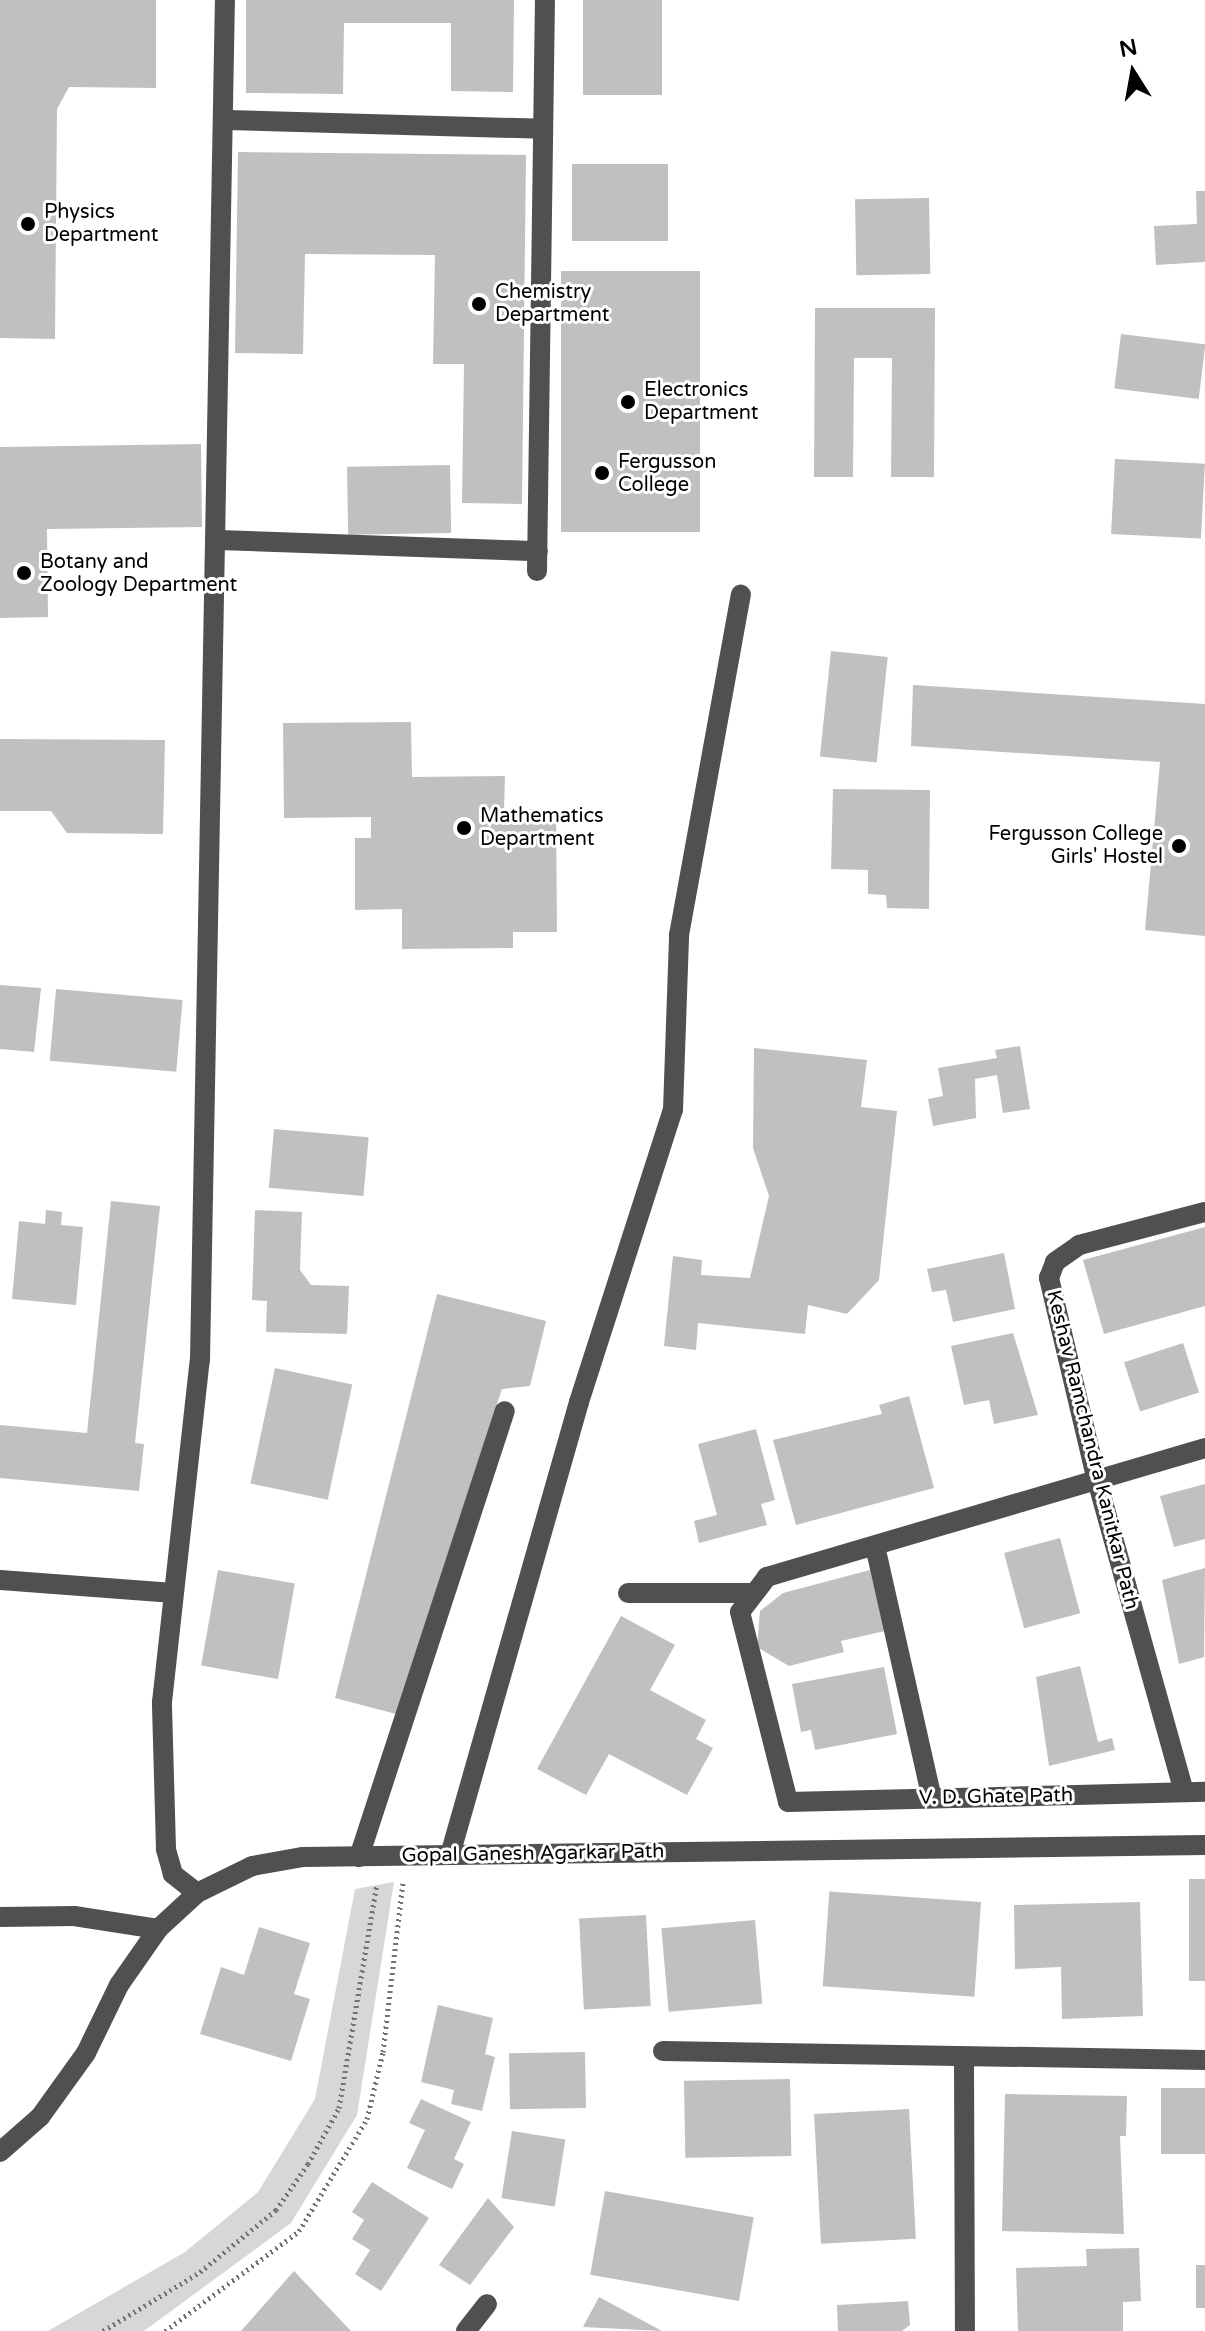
<!DOCTYPE html>
<html>
<head>
<meta charset="utf-8">
<style>
	body { margin:0 }
	#map { position:relative; width:1205px; height:2331px; overflow:hidden; background:#fff; font-family:"Varela Round",sans-serif }
	div>[style] { position:absolute }
	[style*='--x'] { left:calc(var(--x)*1px); top:calc(var(--y)*1px); width:calc(var(--w)*1px); rotate:calc(var(--a)*1deg) }
	.green>* { inset:0; background:#d7d7d7 }
	.building>* { inset:0; background:#c0c0c0; transform-origin:0 0 }
	.path>* { height:5px; margin-top:-2.5px; transform-origin:0; background:repeating-linear-gradient(90deg,#727272 0 2px,transparent 0 6px) }
	.minor>* { height:20px; margin:-10px; padding:0 10px; transform-origin:10px; border-radius:10px; background:#505050 }
	.dots>* { width:22px; height:22px; translate:-50% -50%; box-sizing:border-box; border:4px solid #fff; border-radius:50% }
	span { translate:-50% -50%; white-space:nowrap; text-align:center; line-height:1.15; -webkit-text-stroke:6px #fff; paint-order:stroke }
	.poi-label { font-size:20px; color:#000 }
	.left { translate:0 -50%; text-align:left }
	.right { translate:-100% -50%; text-align:right }
	.street-label { font-size:20px; color:#000 }
	.north { position:absolute; left:1093px; top:32px; width:80px; height:80px; -webkit-text-stroke:6px #fff; paint-order:stroke; rotate:349deg; font-size:22px; font-weight:700; line-height:32px; text-align:center; color:#000 }
	.north::after { content:''; display:block; margin:auto; width:28px; height:36px; background:#000; clip-path:polygon(50% 0,100% 100%,50% 72%,0 100%) }
</style>
</head>
<body>
<div id="map">
	<div class="green">
		<i style="clip-path:polygon(394px 1882px,357px 2115px,291px 2223px,144px 2331px,48px 2331px,185px 2252px,258px 2192px,315px 2099px,355px 1889px)"></i>
	</div>
	<div class="building">
		<i style="clip-path:polygon(0 0,156px 0,156px 88px,69px 87px,57px 109px,55px 339px,0 338px)"></i>
		<i style="clip-path:polygon(246px 0,514px 0,513px 92px,451px 91px,451px 23px,344px 23px,343px 94px,246px 93px)"></i>
		<i style="left:583px;top:0;width:79px;height:95px"></i>
		<i style="clip-path:polygon(238px 152px,526px 155px,522px 504px,462px 503px,464px 364px,433px 364px,435px 255px,305px 254px,303px 354px,235px 353px)"></i>
		<i style="left:572px;top:164px;width:96px;height:77px"></i>
		<i style="clip-path:polygon(1196px 191px,1205px 191px,1205px 262px,1156px 265px,1154px 226px,1197px 224px)"></i>
		<i style="left:929px;top:198px;width:76px;height:74px;rotate:89deg"></i>
		<i style="left:561px;top:271px;width:139px;height:261px"></i>
		<i style="clip-path:polygon(815px 308px,935px 308px,934px 477px,891px 477px,892px 358px,854px 358px,853px 477px,814px 477px)"></i>
		<i style="left:1121px;top:334px;width:85px;height:55px;rotate:7deg"></i>
		<i style="clip-path:polygon(201px 444px,202px 527px,47px 529px,48px 617px,0 618px,0 447px)"></i>
		<i style="left:1115px;top:459px;width:90px;height:75px;rotate:3deg"></i>
		<i style="left:450px;top:465px;width:68px;height:103px;rotate:89deg"></i>
		<i style="left:831px;top:651px;width:57px;height:106px;rotate:6deg"></i>
		<i style="clip-path:polygon(913px 685px,1205px 704px,1205px 936px,1145px 930px,1160px 762px,911px 746px)"></i>
		<i style="clip-path:polygon(411px 722px,412px 777px,505px 776px,504px 810px,556px 809px,557px 932px,513px 932px,513px 948px,402px 949px,402px 909px,355px 910px,355px 838px,371px 838px,371px 817px,284px 818px,283px 723px)"></i>
		<i style="clip-path:polygon(0 739px,165px 740px,163px 834px,67px 833px,51px 811px,0 811px)"></i>
		<i style="clip-path:polygon(833px 789px,930px 790px,929px 909px,887px 908px,886px 895px,868px 894px,868px 870px,831px 869px)"></i>
		<i style="clip-path:polygon(0 985px,41px 988px,34px 1052px,0 1049px)"></i>
		<i style="left:56px;top:989px;width:127px;height:72px;rotate:5deg"></i>
		<i style="clip-path:polygon(1020px 1046px,1030px 1109px,1003px 1113px,997px 1075px,975px 1079px,976px 1118px,933px 1126px,928px 1099px,943px 1096px,938px 1068px,997px 1058px,995px 1050px)"></i>
		<i style="clip-path:polygon(754px 1048px,867px 1060px,861px 1107px,897px 1111px,879px 1280px,847px 1314px,808px 1305px,805px 1334px,698px 1323px,696px 1350px,664px 1346px,673px 1256px,702px 1260px,701px 1275px,750px 1278px,769px 1196px,753px 1148px)"></i>
		<i style="left:274px;top:1129px;width:95px;height:59px;rotate:5deg"></i>
		<i style="clip-path:polygon(111px 1201px,160px 1206px,135px 1443px,144px 1444px,139px 1491px,0 1478px,0 1425px,87px 1433px)"></i>
		<i style="clip-path:polygon(46px 1210px,62px 1212px,61px 1225px,83px 1227px,76px 1305px,12px 1299px,19px 1221px,45px 1224px)"></i>
		<i style="clip-path:polygon(255px 1210px,302px 1212px,300px 1270px,311px 1285px,349px 1286px,347px 1334px,266px 1332px,267px 1301px,252px 1300px)"></i>
		<i style="clip-path:polygon(1205px 1227px,1205px 1306px,1104px 1334px,1083px 1260px)"></i>
		<i style="clip-path:polygon(1004px 1253px,1015px 1309px,953px 1322px,946px 1290px,932px 1292px,927px 1269px)"></i>
		<i style="clip-path:polygon(437px 1294px,546px 1321px,530px 1386px,502px 1389px,396px 1714px,335px 1698px)"></i>
		<i style="clip-path:polygon(1013px 1333px,1038px 1415px,994px 1424px,989px 1400px,964px 1405px,951px 1346px)"></i>
		<i style="left:1183px;top:1343px;width:52px;height:62px;rotate:72deg"></i>
		<i style="left:275px;top:1368px;width:79px;height:118px;rotate:12deg"></i>
		<i style="clip-path:polygon(909px 1396px,934px 1488px,796px 1525px,773px 1440px,882px 1414px,879px 1405px)"></i>
		<i style="clip-path:polygon(756px 1429px,775px 1500px,761px 1504px,767px 1525px,699px 1543px,694px 1521px,717px 1515px,698px 1444px)"></i>
		<i style="clip-path:polygon(1205px 1484px,1205px 1539px,1174px 1547px,1160px 1496px)"></i>
		<i style="left:1060px;top:1538px;width:78px;height:58px;rotate:75deg"></i>
		<i style="clip-path:polygon(1205px 1568px,1204px 1657px,1179px 1664px,1162px 1580px)"></i>
		<i style="left:218px;top:1570px;width:78px;height:97px;rotate:10deg"></i>
		<i style="clip-path:polygon(870px 1570px,885px 1631px,841px 1641px,844px 1652px,789px 1666px,757px 1647px,760px 1611px,783px 1593px)"></i>
		<i style="clip-path:polygon(621px 1616px,675px 1645px,650px 1690px,706px 1720px,696px 1739px,713px 1748px,687px 1795px,609px 1754px,586px 1795px,537px 1769px)"></i>
		<i style="clip-path:polygon(1080px 1666px,1098px 1742px,1112px 1738px,1115px 1750px,1049px 1766px,1036px 1677px)"></i>
		<i style="clip-path:polygon(884px 1667px,897px 1734px,815px 1750px,811px 1730px,801px 1732px,792px 1684px)"></i>
		<i style="left:1205px;top:1879px;width:102px;height:16px;rotate:90deg"></i>
		<i style="left:981px;top:1902px;width:95px;height:152px;rotate:94deg"></i>
		<i style="clip-path:polygon(1140px 1902px,1143px 2016px,1062px 2019px,1061px 1967px,1015px 1969px,1014px 1905px)"></i>
		<i style="left:646px;top:1915px;width:91px;height:67px;rotate:87deg"></i>
		<i style="left:755px;top:1920px;width:84px;height:94px;rotate:85deg"></i>
		<i style="clip-path:polygon(259px 1927px,310px 1943px,294px 1994px,310px 1999px,291px 2061px,200px 2034px,221px 1967px,244px 1975px)"></i>
		<i style="clip-path:polygon(438px 2005px,493px 2018px,485px 2054px,495px 2057px,482px 2111px,451px 2104px,454px 2090px,421px 2082px)"></i>
		<i style="left:585px;top:2052px;width:56px;height:76px;rotate:89deg"></i>
		<i style="left:790px;top:2079px;width:77px;height:106px;rotate:89deg"></i>
		<i style="left:1161px;top:2088px;width:44px;height:66px"></i>
		<i style="clip-path:polygon(1005px 2094px,1127px 2096px,1126px 2136px,1120px 2136px,1124px 2234px,1002px 2231px)"></i>
		<i style="clip-path:polygon(421px 2099px,471px 2122px,454px 2159px,464px 2164px,452px 2189px,407px 2168px,425px 2130px,409px 2123px)"></i>
		<i style="left:909px;top:2109px;width:130px;height:95px;rotate:87deg"></i>
		<i style="left:512px;top:2131px;width:54px;height:68px;rotate:9deg"></i>
		<i style="clip-path:polygon(372px 2182px,429px 2218px,381px 2291px,355px 2274px,370px 2250px,352px 2239px,364px 2220px,352px 2212px)"></i>
		<i style="left:605px;top:2191px;width:151px;height:85px;rotate:10deg"></i>
		<i style="clip-path:polygon(488px 2198px,514px 2227px,470px 2285px,439px 2265px)"></i>
		<i style="clip-path:polygon(1139px 2248px,1141px 2301px,1123px 2302px,1123px 2331px,1018px 2331px,1016px 2268px,1087px 2266px,1086px 2249px)"></i>
		<i style="left:1196px;top:2265px;width:9px;height:43px"></i>
		<i style="clip-path:polygon(294px 2271px,351px 2331px,241px 2331px)"></i>
		<i style="clip-path:polygon(599px 2297px,662px 2331px,583px 2327px)"></i>
		<i style="clip-path:polygon(908px 2301px,910px 2325px,902px 2331px,838px 2331px,837px 2305px)"></i>
	</div>
	<div class="path">
		<i style="--x:103;--y:2331;--w:114;--a:-31.3"></i>
		<i style="--x:200;--y:2272;--w:98;--a:-39.2"></i>
		<i style="--x:276;--y:2210;--w:56;--a:-55.2"></i>
		<i style="--x:308;--y:2164;--w:64;--a:-61"></i>
		<i style="--x:339;--y:2108;--w:227;--a:-80.4"></i>
		<i style="--x:165;--y:2331;--w:167;--a:-36.7"></i>
		<i style="--x:299;--y:2231;--w:131;--a:-58.7"></i>
		<i style="--x:367;--y:2119;--w:69;--a:-76.6"></i>
		<i style="--x:383;--y:2052;--w:170;--a:-83.3"></i>
	</div>
	<div class="minor">
		<i style="--x:227;--y:120;--w:316;--a:1.6"></i>
		<i style="--x:218;--y:540;--w:320;--a:2"></i>
		<i style="--x:537;--y:571;--w:571;--a:-89.2"></i>
		<i style="--x:1205;--y:1448;--w:457;--a:163.6"></i>
		<i style="--x:767;--y:1577;--w:44;--a:127.6"></i>
		<i style="--x:740;--y:1612;--w:196;--a:75.8"></i>
		<i style="--x:788;--y:1802;--w:417;--a:-1.4"></i>
		<i style="--x:875;--y:1546;--w:258;--a:77.3"></i>
		<i style="--x:0;--y:1580;--w:174;--a:4.3"></i>
		<i style="--x:628;--y:1593;--w:121;--a:0"></i>
		<i style="--x:1184;--y:1792;--w:323;--a:-105.6"></i>
		<i style="--x:1097;--y:1481;--w:209;--a:-103.3"></i>
		<i style="--x:1049;--y:1278;--w:17;--a:-69"></i>
		<i style="--x:1055;--y:1262;--w:29;--a:-35"></i>
		<i style="--x:1079;--y:1245;--w:130;--a:-14.7"></i>
		<i style="--x:450;--y:1855;--w:471;--a:-74.1"></i>
		<i style="--x:579;--y:1402;--w:307;--a:-72.2"></i>
		<i style="--x:673;--y:1110;--w:175;--a:-88"></i>
		<i style="--x:679;--y:935;--w:346;--a:-79.7"></i>
		<i style="--x:359;--y:1857;--w:469;--a:-71.9"></i>
		<i style="--x:197;--y:1893;--w:31;--a:-142"></i>
		<i style="--x:173;--y:1874;--w:26;--a:-106"></i>
		<i style="--x:166;--y:1849;--w:147;--a:-91.6"></i>
		<i style="--x:162;--y:1702;--w:344;--a:-83.7"></i>
		<i style="--x:200;--y:1360;--w:1360;--a:-88.95"></i>
		<i style="--x:0;--y:1917;--w:74;--a:-0.8"></i>
		<i style="--x:74;--y:1916;--w:85;--a:8.8"></i>
		<i style="--x:663;--y:2051;--w:542;--a:0.95"></i>
		<i style="--x:964;--y:2061;--w:270;--a:89.8"></i>
		<i style="--x:0;--y:2152;--w:53;--a:-41.2"></i>
		<i style="--x:40;--y:2117;--w:79;--a:-54.3"></i>
		<i style="--x:86;--y:2053;--w:76;--a:-64.1"></i>
		<i style="--x:119;--y:1985;--w:68;--a:-55.1"></i>
		<i style="--x:158;--y:1929;--w:53;--a:-42.7"></i>
		<i style="--x:197;--y:1893;--w:61;--a:-26.1"></i>
		<i style="--x:252;--y:1866;--w:52;--a:-10"></i>
		<i style="--x:303;--y:1857;--w:902;--a:-0.76"></i>
		<i style="--x:466;--y:2331;--w:34;--a:-52"></i>
	</div>
	<div class="dots">
		<i style="left:28px;top:224px;background:#000"></i>
		<i style="left:479px;top:304px;background:#000"></i>
		<i style="left:628px;top:402px;background:#000"></i>
		<i style="left:602px;top:473px;background:#000"></i>
		<i style="left:24px;top:573px;background:#000"></i>
		<i style="left:464px;top:828px;background:#000"></i>
		<i style="left:1179px;top:846px;background:#000"></i>
	</div>
	<div class="poi-label">
		<span class="left" style="left:44px;top:224px">Physics<br>Department</span>
		<span class="left" style="left:495px;top:304px">Chemistry<br>Department</span>
		<span class="left" style="left:644px;top:402px">Electronics<br>Department</span>
		<span class="left" style="left:618px;top:474px">Fergusson<br>College</span>
		<span class="left" style="left:40px;top:574px">Botany and<br>Zoology Department</span>
		<span class="left" style="left:480px;top:828px">Mathematics<br>Department</span>
		<span class="right" style="left:1163px;top:846px">Fergusson College<br>Girls' Hostel</span>
	</div>
	<div class="street-label">
		<span style="left:1092px;top:1450px;rotate:76deg">Keshav Ramchandra Kanitkar Path</span>
		<span style="left:996px;top:1797px;rotate:-1deg">V. D. Ghate Path</span>
		<span style="left:533px;top:1854px;rotate:-1deg">Gopal Ganesh Agarkar Path</span>
	</div>
	<div class="north">N</div>
</div>
</body>
</html>
